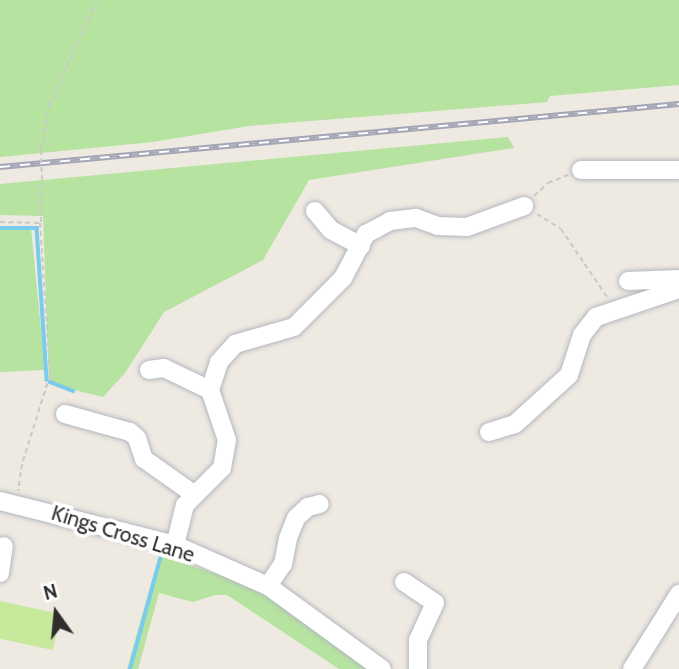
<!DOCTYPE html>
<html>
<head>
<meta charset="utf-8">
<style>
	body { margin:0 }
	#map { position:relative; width:679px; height:669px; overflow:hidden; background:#eee9e1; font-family:Cabin,sans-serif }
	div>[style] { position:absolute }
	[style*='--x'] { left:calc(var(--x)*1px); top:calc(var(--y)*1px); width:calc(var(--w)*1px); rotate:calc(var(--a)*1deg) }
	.green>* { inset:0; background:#b6e3a0 }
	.pitch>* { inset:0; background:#c8e99c; transform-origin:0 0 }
	.stream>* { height:3.5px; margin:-1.75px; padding:0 1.75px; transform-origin:1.75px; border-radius:1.75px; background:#79ccec }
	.path>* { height:2px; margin-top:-1px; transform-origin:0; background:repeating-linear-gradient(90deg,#c9c9c9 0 5px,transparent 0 8.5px) }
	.roads { filter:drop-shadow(0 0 2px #b4b7c0) drop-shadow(0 0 2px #b4b7c0) }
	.minor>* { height:18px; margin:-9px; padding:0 9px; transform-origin:9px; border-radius:9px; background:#fff }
	.rail>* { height:6px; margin-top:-3px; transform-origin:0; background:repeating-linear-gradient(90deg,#fff 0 10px,#a4a6b7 0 20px); box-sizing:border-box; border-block:2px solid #a4a6b7 }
	.path-bridge>* { height:2px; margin-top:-1px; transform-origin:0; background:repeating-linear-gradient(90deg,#c9c9c9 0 5px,transparent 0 8.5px) }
	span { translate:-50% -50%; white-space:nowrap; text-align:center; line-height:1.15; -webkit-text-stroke:7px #fff; paint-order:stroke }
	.street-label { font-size:21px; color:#2e2e2e }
	.north { position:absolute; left:21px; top:578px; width:70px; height:70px; -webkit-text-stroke:5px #fff; paint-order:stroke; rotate:345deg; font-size:19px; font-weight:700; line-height:28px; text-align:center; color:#2e2e2e }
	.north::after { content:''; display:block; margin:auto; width:24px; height:32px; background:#2e2e2e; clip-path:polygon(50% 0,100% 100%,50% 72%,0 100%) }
</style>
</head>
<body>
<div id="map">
	<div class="green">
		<i style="clip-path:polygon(0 0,679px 0,679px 85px,550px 96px,547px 102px,249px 126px,153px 142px,0 157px)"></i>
		<i style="clip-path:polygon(508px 137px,514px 148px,309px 180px,263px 260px,164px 312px,125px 373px,103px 397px,49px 384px,43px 216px,0 215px,0 184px)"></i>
		<i style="clip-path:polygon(0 226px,31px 228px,45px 370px,0 372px)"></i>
		<i style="clip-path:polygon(159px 555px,258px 588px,369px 669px,339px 669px,227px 595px,215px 595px,193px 602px,159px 593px,138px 669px,127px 669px)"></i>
	</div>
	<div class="pitch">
		<i style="left:0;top:601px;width:62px;height:37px;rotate:12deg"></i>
	</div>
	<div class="stream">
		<i style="--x:0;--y:228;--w:37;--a:0"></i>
		<i style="--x:37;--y:228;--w:152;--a:86.2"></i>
		<i style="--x:50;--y:382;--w:25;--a:21"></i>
		<i style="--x:130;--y:669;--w:114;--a:-74.7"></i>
	</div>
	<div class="path">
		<i style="--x:41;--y:150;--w:46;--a:-79.9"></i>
		<i style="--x:49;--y:105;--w:115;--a:-65.4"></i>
		<i style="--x:534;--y:196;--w:19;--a:-43"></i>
		<i style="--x:548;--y:183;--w:22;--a:-22"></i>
		<i style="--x:537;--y:214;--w:28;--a:32"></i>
		<i style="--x:561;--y:229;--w:82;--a:55.9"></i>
		<i style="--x:0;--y:222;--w:40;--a:1.4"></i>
		<i style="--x:40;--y:223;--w:152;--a:86.2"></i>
		<i style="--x:50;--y:375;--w:93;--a:107.5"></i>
		<i style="--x:22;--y:464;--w:27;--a:98"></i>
		<i style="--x:41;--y:222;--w:40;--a:-88.6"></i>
	</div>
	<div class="roads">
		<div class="minor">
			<i style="--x:581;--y:170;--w:98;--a:0"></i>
			<i style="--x:315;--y:211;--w:25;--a:50"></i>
			<i style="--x:331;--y:230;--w:34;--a:28"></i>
			<i style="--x:628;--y:281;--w:51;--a:-2.2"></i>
			<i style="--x:149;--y:370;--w:15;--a:-8"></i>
			<i style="--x:164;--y:368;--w:51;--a:25.6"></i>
			<i style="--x:65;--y:414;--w:67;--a:15.5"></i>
			<i style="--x:130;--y:432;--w:9;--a:41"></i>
			<i style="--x:137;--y:438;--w:22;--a:72"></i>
			<i style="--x:144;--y:459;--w:62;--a:35.2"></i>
			<i style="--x:489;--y:432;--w:27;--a:-17"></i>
			<i style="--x:515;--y:424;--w:73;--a:-42.2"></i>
			<i style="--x:569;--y:375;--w:42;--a:-72"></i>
			<i style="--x:582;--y:335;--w:23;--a:-52"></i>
			<i style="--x:596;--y:317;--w:88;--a:-18.6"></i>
			<i style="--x:0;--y:501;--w:180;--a:14.1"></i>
			<i style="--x:175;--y:545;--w:102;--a:23.8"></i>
			<i style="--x:268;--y:586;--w:141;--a:36.1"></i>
			<i style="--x:175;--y:545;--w:41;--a:-76"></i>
			<i style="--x:185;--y:505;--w:52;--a:-45"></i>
			<i style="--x:222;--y:468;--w:28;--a:-80"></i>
			<i style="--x:227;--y:440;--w:53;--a:-108.8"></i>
			<i style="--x:210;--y:390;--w:29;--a:-72"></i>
			<i style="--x:219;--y:362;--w:24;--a:-48"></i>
			<i style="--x:235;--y:344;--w:61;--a:-16.1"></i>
			<i style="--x:294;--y:327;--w:69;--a:-45"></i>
			<i style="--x:343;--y:278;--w:50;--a:-62.4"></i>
			<i style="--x:366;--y:234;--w:27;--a:-28"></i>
			<i style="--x:390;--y:221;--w:26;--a:-7"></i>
			<i style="--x:416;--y:218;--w:23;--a:20"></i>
			<i style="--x:438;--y:226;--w:29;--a:2"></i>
			<i style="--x:467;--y:227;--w:61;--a:-20.2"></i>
			<i style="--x:0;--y:573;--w:27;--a:-82"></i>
			<i style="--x:404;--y:582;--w:37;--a:34"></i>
			<i style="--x:435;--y:603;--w:41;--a:114.7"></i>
			<i style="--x:418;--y:640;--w:29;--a:90"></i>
			<i style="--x:268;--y:586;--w:27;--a:-56"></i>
			<i style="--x:283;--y:564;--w:26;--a:-79"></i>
			<i style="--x:288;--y:538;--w:22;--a:-68"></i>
			<i style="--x:296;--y:518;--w:16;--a:-43"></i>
			<i style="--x:308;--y:507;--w:12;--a:-14"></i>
			<i style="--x:632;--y:669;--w:89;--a:-57.9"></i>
		</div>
	</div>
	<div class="rail">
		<i style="--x:0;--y:167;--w:682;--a:-5.3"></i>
	</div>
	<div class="path-bridge">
		<i style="--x:41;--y:150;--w:32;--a:88"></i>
	</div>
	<div class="street-label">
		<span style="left:123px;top:534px;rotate:17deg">Kings Cross Lane</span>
	</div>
	<div class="north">N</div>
</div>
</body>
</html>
